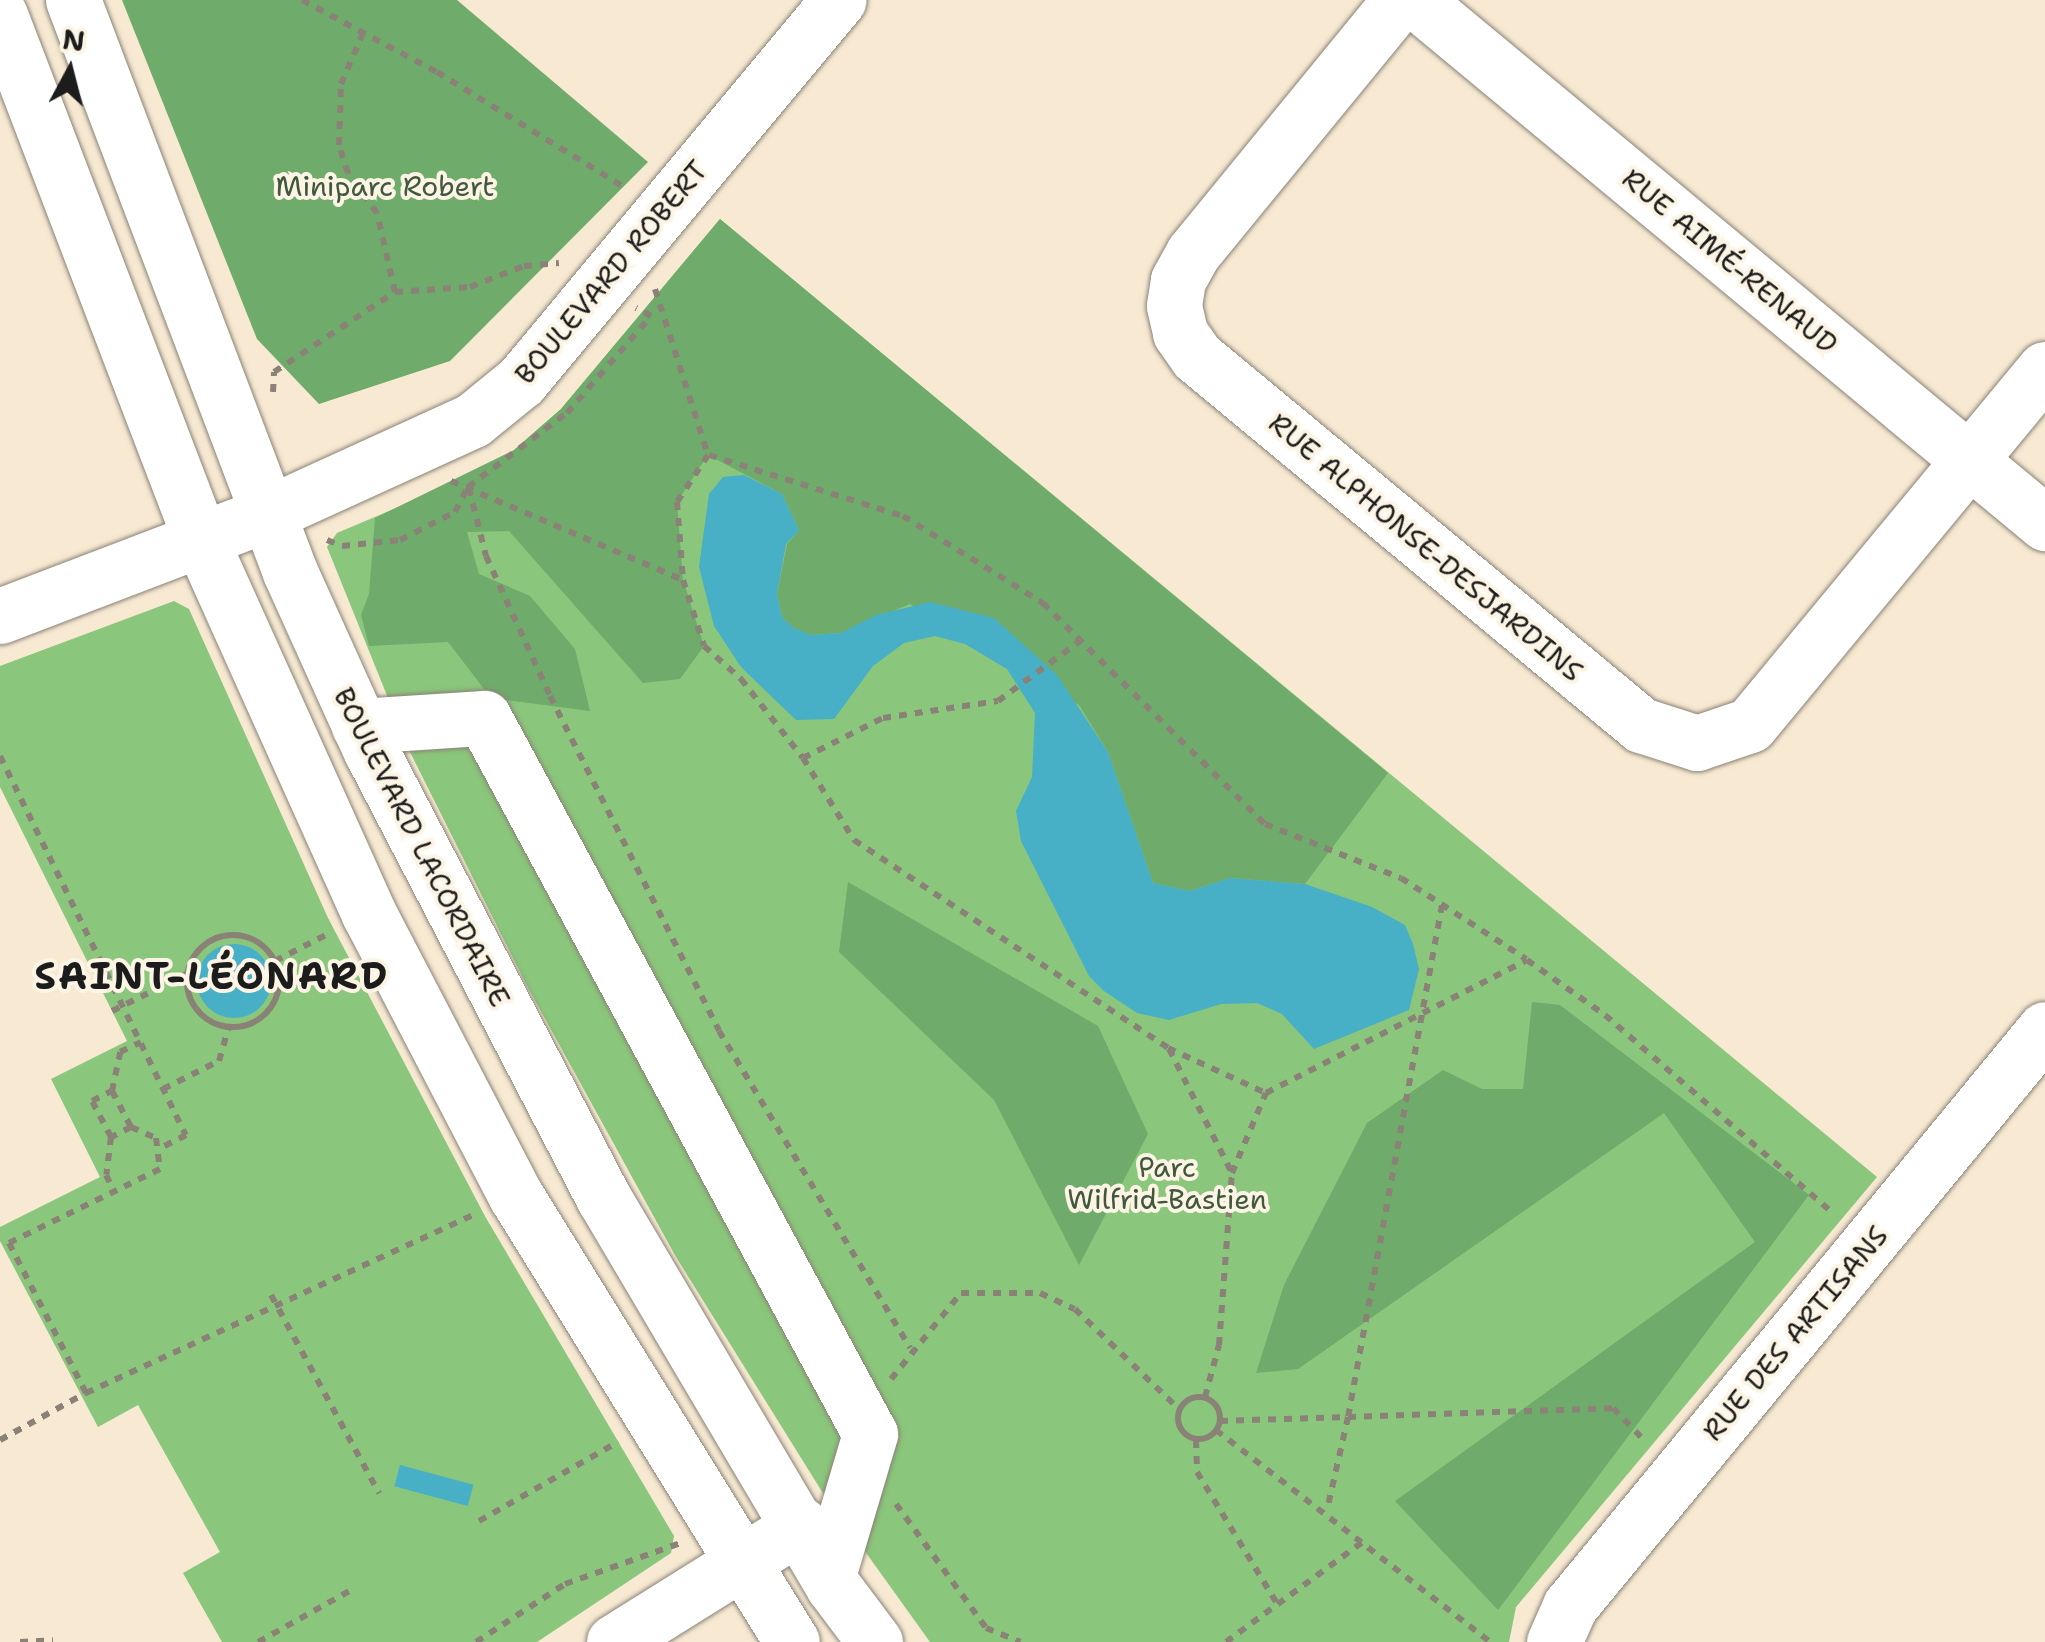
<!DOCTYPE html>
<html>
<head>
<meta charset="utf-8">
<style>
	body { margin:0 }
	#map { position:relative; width:2045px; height:1642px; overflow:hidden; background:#f7e9d2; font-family:"Shantell Sans",sans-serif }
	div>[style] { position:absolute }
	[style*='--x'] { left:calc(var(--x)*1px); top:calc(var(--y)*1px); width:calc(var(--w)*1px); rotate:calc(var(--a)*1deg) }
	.green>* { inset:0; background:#8ac67b }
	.forest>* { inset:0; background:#6fab6b }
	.water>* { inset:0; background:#47afc6; transform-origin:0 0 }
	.round { border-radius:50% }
	.path>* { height:6px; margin-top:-3px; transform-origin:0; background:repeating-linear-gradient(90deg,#8a8277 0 8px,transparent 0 16px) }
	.path>.ring { margin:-3px; padding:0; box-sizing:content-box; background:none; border:6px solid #8a8277; border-radius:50% }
	.roads { filter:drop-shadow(0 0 2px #8a8277) drop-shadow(0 0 2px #8a8277) }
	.minor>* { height:55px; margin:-27.5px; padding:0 27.5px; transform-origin:27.5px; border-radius:27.5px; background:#fff }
	.major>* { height:55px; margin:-27.5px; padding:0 27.5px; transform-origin:27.5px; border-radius:27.5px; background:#fff }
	span { translate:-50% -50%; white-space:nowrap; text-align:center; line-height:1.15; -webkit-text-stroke:8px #fcf5e5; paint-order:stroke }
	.park-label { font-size:28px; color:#42583d }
	.street-label { font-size:28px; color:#1c1c1c }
	.district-label { font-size:38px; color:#1c1c1c; font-weight:700; letter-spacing:2.5px }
	.north { position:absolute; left:20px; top:20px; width:100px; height:100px; -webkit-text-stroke:8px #fcf5e5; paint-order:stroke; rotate:7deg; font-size:28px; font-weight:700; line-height:40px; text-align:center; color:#1c1c1c }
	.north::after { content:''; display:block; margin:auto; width:35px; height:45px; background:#1c1c1c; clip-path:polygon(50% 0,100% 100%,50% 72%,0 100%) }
</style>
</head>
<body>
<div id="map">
	<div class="green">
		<i style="clip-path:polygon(720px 219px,1877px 1177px,1516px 1607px,1509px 1642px,930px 1642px,821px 1490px,676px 1257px,527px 986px,409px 750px,327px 547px,337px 533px,467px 478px,514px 450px,561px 409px)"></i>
		<i style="clip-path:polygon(174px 601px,189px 609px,328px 918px,486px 1218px,674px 1536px,671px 1553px,537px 1642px,222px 1642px,183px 1573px,220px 1552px,138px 1405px,98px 1427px,0 1241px,0 1227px,100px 1177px,51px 1079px,127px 1041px,0 787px,0 666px)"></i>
	</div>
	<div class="forest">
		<i style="clip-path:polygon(122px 0,457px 0,648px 162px,450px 361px,319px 404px,257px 339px)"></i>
		<i style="clip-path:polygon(720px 219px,1388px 773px,1305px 884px,1230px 878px,1190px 891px,1153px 883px,1108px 752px,1079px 705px,910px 604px,841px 633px,810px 635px,794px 628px,782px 617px,777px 594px,787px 544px,799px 530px,782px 494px,708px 455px,677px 502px,683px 580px,704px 646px,680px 679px,643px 683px,509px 531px,467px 532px,479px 574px,530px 596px,575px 649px,590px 711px,491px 698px,448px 642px,369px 646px,361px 615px,369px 594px,375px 518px,514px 450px,561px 409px)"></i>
		<i style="clip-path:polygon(848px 882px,1098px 1026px,1148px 1134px,1079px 1265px,994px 1100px,839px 952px)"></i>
		<i style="clip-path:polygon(1532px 1002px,1560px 1005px,1809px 1195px,1498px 1610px,1395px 1501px,1755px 1242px,1664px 1113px,1298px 1369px,1256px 1373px,1284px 1285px,1367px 1123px,1443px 1070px,1482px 1089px,1523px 1089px)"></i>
	</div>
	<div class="water">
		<i style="clip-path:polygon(744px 475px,782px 494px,799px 530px,786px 544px,777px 594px,782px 617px,794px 628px,811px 635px,841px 633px,876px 615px,930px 602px,994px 618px,1057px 675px,1108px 752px,1153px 883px,1190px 891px,1230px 878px,1305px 884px,1372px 907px,1405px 925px,1413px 944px,1419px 969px,1409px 1010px,1314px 1049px,1282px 1014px,1257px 1003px,1221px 1004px,1169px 1020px,1137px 1013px,1104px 991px,1089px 976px,1021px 841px,1016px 811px,1032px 777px,1035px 713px,1007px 669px,965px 644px,935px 636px,904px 643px,873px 666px,834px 719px,796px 720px,741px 667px,714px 626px,699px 567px,709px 494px,723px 477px)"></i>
		<i class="round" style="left:197px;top:944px;width:74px;height:74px"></i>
		<i style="left:400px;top:1465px;width:76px;height:22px;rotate:15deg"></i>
	</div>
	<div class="path">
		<i style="--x:302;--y:0;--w:153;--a:28.1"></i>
		<i style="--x:437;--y:72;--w:220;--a:31.6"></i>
		<i style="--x:655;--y:289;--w:174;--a:72.3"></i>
		<i style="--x:708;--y:455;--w:56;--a:123.4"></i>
		<i style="--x:677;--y:502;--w:78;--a:85.6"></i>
		<i style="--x:683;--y:580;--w:69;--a:72.3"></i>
		<i style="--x:704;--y:646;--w:50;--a:41.7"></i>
		<i style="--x:741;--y:679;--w:100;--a:51.9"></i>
		<i style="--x:803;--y:758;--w:97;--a:58.1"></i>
		<i style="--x:854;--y:840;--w:377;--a:33.5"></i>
		<i style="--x:1168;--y:1048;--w:108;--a:24.7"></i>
		<i style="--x:395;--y:292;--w:75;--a:-3.8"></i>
		<i style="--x:470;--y:287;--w:58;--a:-21.3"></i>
		<i style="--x:524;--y:266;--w:35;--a:-5"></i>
		<i style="--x:273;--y:392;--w:20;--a:-87"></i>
		<i style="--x:274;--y:372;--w:145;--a:-33.5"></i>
		<i style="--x:395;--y:292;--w:81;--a:-102.8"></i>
		<i style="--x:377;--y:213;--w:49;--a:-125.9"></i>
		<i style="--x:348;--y:173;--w:29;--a:-108"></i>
		<i style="--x:339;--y:145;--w:61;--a:-88.1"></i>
		<i style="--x:341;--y:84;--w:56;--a:-66.7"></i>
		<i style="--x:709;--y:455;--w:203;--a:17.5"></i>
		<i style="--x:903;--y:516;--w:165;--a:31.9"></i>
		<i style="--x:1043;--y:603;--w:313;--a:44.9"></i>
		<i style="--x:1265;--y:824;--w:146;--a:21.7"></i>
		<i style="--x:1401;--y:878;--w:149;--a:32.9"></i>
		<i style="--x:451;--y:481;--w:252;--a:23.1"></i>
		<i style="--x:469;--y:488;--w:70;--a:76"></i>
		<i style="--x:486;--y:556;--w:154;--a:65.4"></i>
		<i style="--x:550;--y:696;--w:375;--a:63.2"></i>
		<i style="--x:719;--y:1031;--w:370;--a:58.9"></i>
		<i style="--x:327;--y:540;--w:16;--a:22"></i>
		<i style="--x:342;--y:546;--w:58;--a:-5.9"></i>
		<i style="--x:400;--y:540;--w:62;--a:-27"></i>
		<i style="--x:455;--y:512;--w:28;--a:-63"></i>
		<i style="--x:468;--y:487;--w:124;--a:-36.8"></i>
		<i style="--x:567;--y:413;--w:128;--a:-49.1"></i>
		<i style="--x:651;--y:316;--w:17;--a:-152"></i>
		<i style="--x:0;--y:756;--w:422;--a:63.9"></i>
		<i style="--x:186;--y:1135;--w:28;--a:153"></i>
		<i style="--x:803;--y:758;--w:89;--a:-26.6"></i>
		<i style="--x:883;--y:718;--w:116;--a:-8.4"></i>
		<i style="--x:998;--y:701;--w:102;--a:-36.2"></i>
		<i style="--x:1442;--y:905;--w:521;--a:100.4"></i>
		<i style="--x:1348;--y:1417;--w:265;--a:-1.9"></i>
		<i style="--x:1613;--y:1408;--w:47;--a:45.9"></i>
		<i class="ring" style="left:187px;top:935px;width:86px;height:86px"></i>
		<i style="--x:275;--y:961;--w:64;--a:-27"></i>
		<i style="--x:112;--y:1011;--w:84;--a:-26.3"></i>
		<i style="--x:1169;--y:1049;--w:139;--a:63.1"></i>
		<i style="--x:163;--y:1089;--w:63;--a:-26.6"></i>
		<i style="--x:219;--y:1061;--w:36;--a:-74"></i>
		<i style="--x:112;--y:1091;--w:41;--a:62.2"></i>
		<i style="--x:131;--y:1127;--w:22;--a:153"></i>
		<i style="--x:111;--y:1137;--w:41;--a:-117.8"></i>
		<i style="--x:92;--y:1101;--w:22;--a:-27"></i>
		<i style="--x:112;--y:1091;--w:40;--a:-78"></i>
		<i style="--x:120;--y:1052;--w:23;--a:-25"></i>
		<i style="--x:131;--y:1127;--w:27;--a:24"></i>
		<i style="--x:156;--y:1138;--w:31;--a:83"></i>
		<i style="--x:160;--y:1169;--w:168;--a:153.9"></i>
		<i style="--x:9;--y:1243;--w:169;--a:62.8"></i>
		<i style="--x:86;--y:1393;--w:431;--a:-24.7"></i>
		<i style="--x:111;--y:1137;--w:38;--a:97"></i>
		<i style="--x:106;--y:1175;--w:18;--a:63"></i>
		<i style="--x:271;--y:1295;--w:226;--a:61.4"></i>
		<i style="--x:891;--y:1379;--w:111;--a:-50.9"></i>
		<i style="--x:961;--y:1293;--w:79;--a:0"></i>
		<i style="--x:1040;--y:1293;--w:38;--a:25"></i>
		<i style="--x:1075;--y:1309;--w:144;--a:43.9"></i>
		<i class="ring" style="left:1178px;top:1397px;width:36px;height:36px"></i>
		<i style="--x:1205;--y:1397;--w:54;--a:-74.9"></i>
		<i style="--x:1219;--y:1345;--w:172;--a:-85.7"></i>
		<i style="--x:1232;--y:1173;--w:87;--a:-67"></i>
		<i style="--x:1266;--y:1093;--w:293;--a:-27"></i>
		<i style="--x:1527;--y:960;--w:95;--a:35.2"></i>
		<i style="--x:1605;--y:1015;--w:303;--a:41"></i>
		<i style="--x:1220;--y:1421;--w:128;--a:-1.8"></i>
		<i style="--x:1348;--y:1417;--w:95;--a:102.7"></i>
		<i style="--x:1216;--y:1430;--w:346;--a:37.7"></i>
		<i style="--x:0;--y:1440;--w:98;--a:-28.7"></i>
		<i style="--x:1196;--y:1440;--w:32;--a:88"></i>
		<i style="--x:1197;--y:1472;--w:152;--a:58.7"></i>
		<i style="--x:896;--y:1504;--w:153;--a:54"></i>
		<i style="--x:986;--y:1628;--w:37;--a:22"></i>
		<i style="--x:479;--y:1521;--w:160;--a:-29.6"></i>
		<i style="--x:20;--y:1642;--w:33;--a:-3"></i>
		<i style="--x:258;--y:1642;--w:107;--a:-29.2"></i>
		<i style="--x:476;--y:1642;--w:106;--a:-33.1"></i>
		<i style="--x:565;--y:1584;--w:123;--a:-19.5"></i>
		<i style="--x:1226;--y:1642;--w:171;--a:-36.2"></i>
	</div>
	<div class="roads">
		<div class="minor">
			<i style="--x:1400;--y:0;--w:327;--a:129.3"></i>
			<i style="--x:1193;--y:253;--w:31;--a:119"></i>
			<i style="--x:1178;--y:280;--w:26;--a:99"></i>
			<i style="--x:1174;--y:306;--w:28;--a:77"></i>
			<i style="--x:1180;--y:333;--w:29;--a:55"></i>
			<i style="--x:1197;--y:357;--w:577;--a:39.65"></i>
			<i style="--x:1641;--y:725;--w:59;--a:17.8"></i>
			<i style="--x:1697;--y:743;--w:56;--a:-18.8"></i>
			<i style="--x:1750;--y:725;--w:462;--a:-50.4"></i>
			<i style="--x:1415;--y:0;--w:819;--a:39.7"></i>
			<i style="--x:0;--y:616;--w:286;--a:-20.9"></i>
			<i style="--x:267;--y:514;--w:226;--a:-24.5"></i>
			<i style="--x:473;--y:420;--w:62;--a:-39.1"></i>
			<i style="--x:521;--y:381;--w:496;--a:-50.2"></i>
			<i style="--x:359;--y:726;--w:125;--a:-3.7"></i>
			<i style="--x:484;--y:718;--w:813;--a:61.67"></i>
			<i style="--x:870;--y:1434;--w:148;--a:106.5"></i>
			<i style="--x:614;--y:1642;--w:221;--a:-32"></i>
			<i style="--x:1554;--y:1642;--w:39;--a:-66"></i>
			<i style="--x:1570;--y:1606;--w:747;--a:-50.54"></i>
		</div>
		<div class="major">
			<i style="--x:73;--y:0;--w:612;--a:69.22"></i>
			<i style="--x:290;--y:572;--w:196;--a:65.7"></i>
			<i style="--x:371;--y:751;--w:503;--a:62.52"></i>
			<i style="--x:603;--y:1197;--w:452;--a:59.4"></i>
			<i style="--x:833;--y:1586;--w:70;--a:53.1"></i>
			<i style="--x:0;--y:15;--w:560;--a:69.07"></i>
			<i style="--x:200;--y:538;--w:412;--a:65.8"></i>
			<i style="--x:369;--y:914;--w:318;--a:62.5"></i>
			<i style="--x:516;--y:1196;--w:524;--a:58.25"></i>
		</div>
	</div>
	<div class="park-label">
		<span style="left:385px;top:186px">Miniparc Robert</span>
		<span style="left:1167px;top:1183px">Parc<br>Wilfrid-Bastien</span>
	</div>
	<div class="street-label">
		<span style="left:1730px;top:261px;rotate:40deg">RUE AIMÉ-RENAUD</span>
		<span style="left:611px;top:272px;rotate:-50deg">BOULEVARD ROBERT</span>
		<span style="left:1426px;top:547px;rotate:40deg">RUE ALPHONSE-DESJARDINS</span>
		<span style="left:422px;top:847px;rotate:63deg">BOULEVARD LACORDAIRE</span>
		<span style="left:1795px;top:1333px;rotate:-50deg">RUE DES ARTISANS</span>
	</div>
	<div class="district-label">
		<span style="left:212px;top:976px">SAINT-LÉONARD</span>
	</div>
	<div class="north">N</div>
</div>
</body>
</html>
